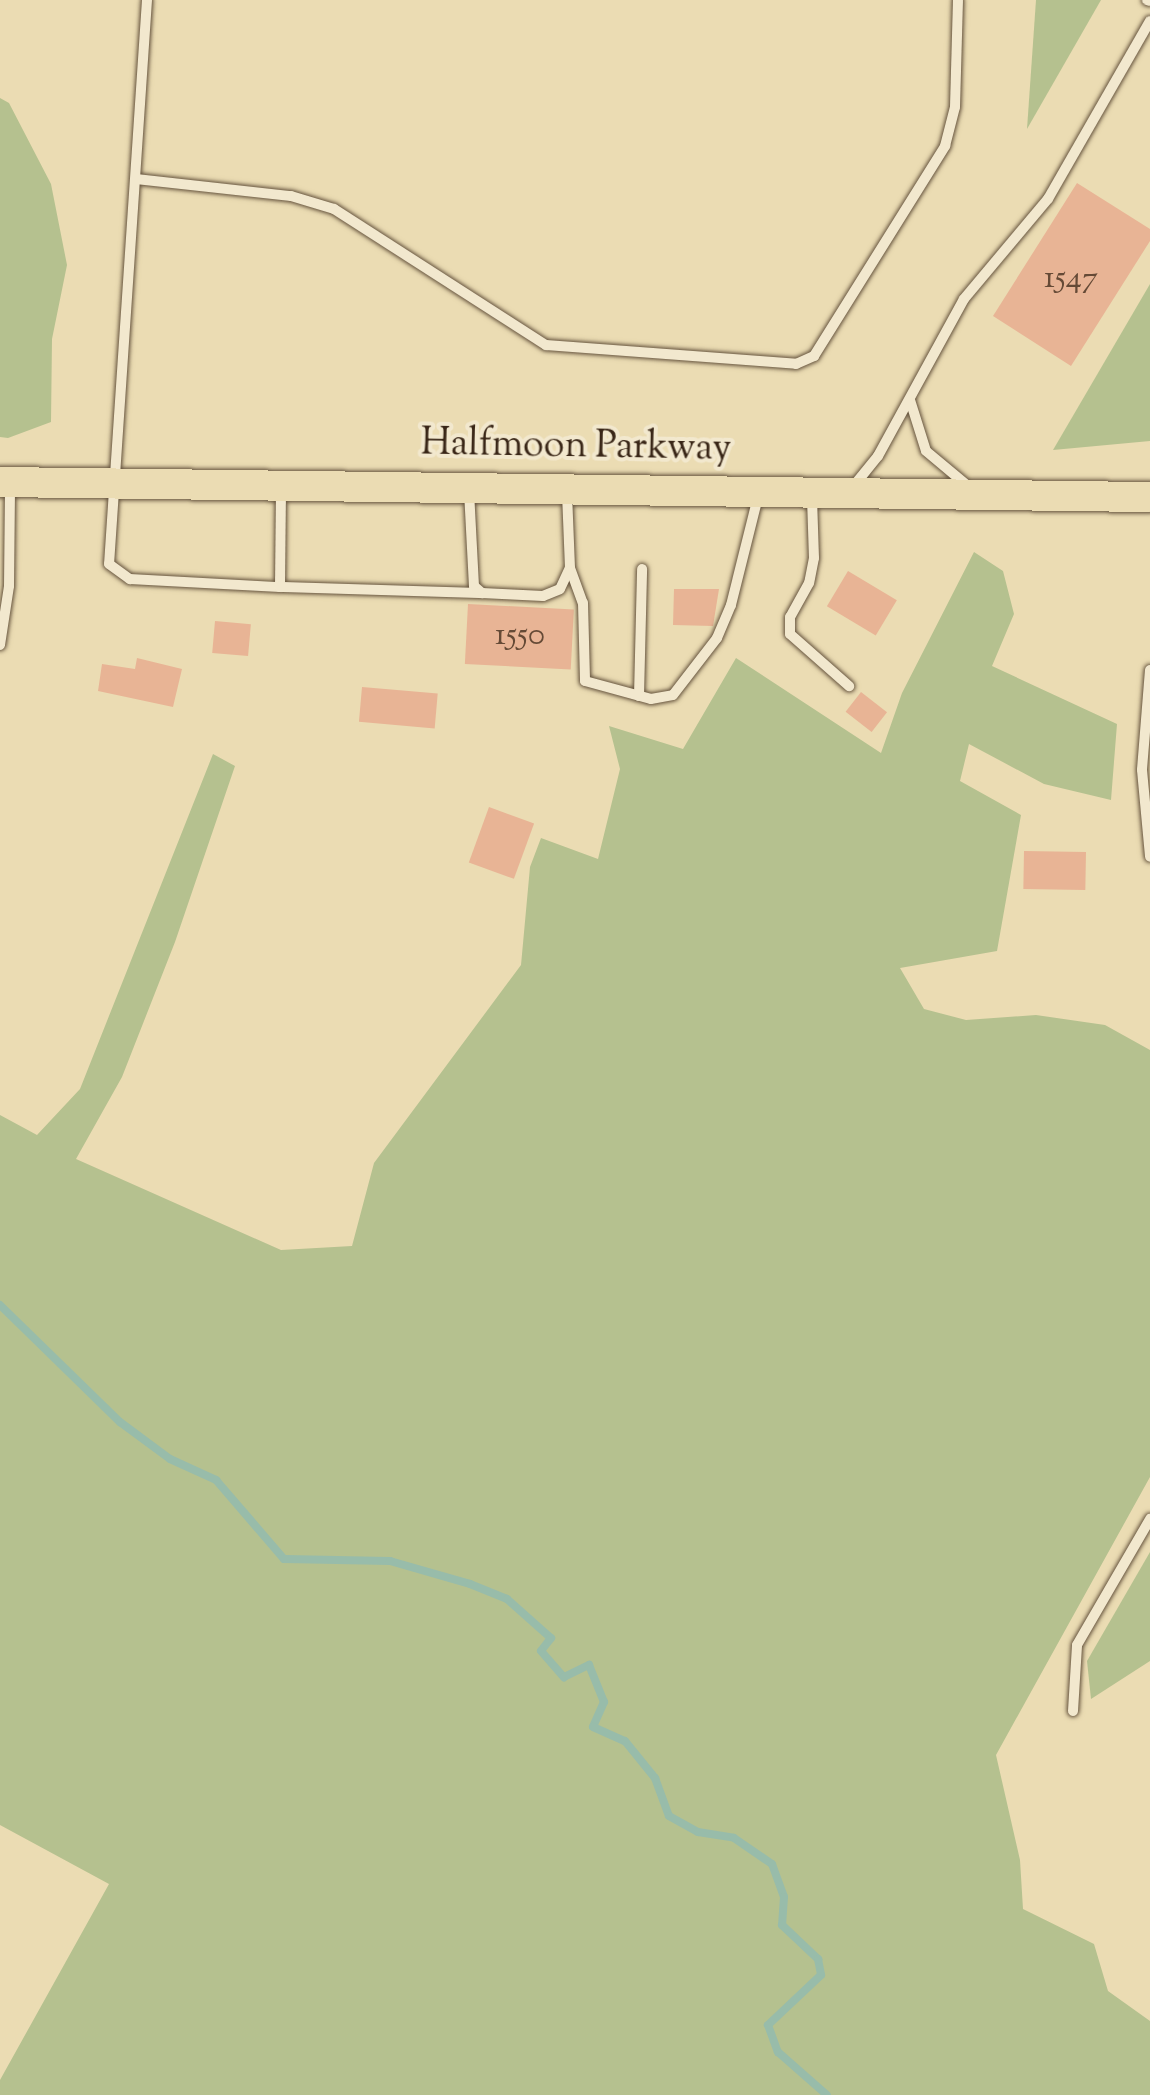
<!DOCTYPE html>
<html>
<head>
<meta charset="utf-8">
<style>
	body { margin:0 }
	#map { position:relative; width:1150px; height:2095px; overflow:hidden; background:#ebdcb3; font-family:"Sorts Mill Goudy",serif }
	div>[style] { position:absolute }
	[style*='--x'] { left:calc(var(--x)*1px); top:calc(var(--y)*1px); width:calc(var(--w)*1px); rotate:calc(var(--a)*1deg) }
	.green>* { inset:0; background:#b5c18f }
	.stream>* { height:8px; margin:-4px; padding:0 4px; transform-origin:4px; border-radius:4px; background:#98bcaa }
	.building>* { inset:0; background:#e8b495; transform-origin:0 0 }
	.roads { filter:drop-shadow(0 0 2px #66543e) drop-shadow(0 0 2px #66543e) }
	.service>* { height:10px; margin:-5px; padding:0 5px; transform-origin:5px; border-radius:5px; background:#f2e8ce }
	.primary>* { height:30px; margin:-15px; padding:0 15px; transform-origin:15px; border-radius:15px; background:#ebdcb3 }
	span { translate:-50% -50%; white-space:nowrap; text-align:center; line-height:1.15; -webkit-text-stroke:8px #f2e8ce; paint-order:stroke }
	.number-label { font-size:32px; color:#654a36 }
	.number-label span { -webkit-text-stroke-width:0 }
	.street-label { font-size:38px; color:#392617 }
</style>
</head>
<body>
<div id="map">
	<div class="green">
		<i style="clip-path:polygon(1036px 0,1101px 0,1027px 129px)"></i>
		<i style="clip-path:polygon(0 98px,9px 103px,51px 184px,67px 265px,52px 339px,51px 422px,8px 438px,0 437px)"></i>
		<i style="clip-path:polygon(1150px 284px,1150px 441px,1053px 450px)"></i>
		<i style="clip-path:polygon(974px 552px,1003px 571px,1014px 614px,992px 666px,1117px 724px,1111px 800px,1044px 784px,969px 744px,960px 781px,1021px 815px,997px 951px,900px 968px,924px 1009px,966px 1020px,1036px 1015px,1105px 1025px,1150px 1050px,1150px 1477px,996px 1755px,1020px 1860px,1023px 1909px,1094px 1944px,1108px 1991px,1150px 2021px,1150px 2095px,0 2095px,0 2080px,109px 1884px,0 1825px,0 1115px,37px 1135px,80px 1089px,213px 754px,235px 766px,175px 942px,122px 1077px,76px 1159px,281px 1250px,352px 1246px,374px 1163px,521px 965px,530px 867px,541px 838px,598px 859px,620px 769px,609px 726px,683px 749px,736px 658px,881px 753px,902px 693px)"></i>
		<i style="clip-path:polygon(1150px 1552px,1150px 1661px,1091px 1699px,1087px 1661px)"></i>
	</div>
	<div class="stream">
		<i style="--x:0;--y:1305;--w:168;--a:44.3"></i>
		<i style="--x:120;--y:1422;--w:62;--a:36.5"></i>
		<i style="--x:170;--y:1459;--w:51;--a:24.5"></i>
		<i style="--x:216;--y:1480;--w:104;--a:49.3"></i>
		<i style="--x:284;--y:1559;--w:106;--a:1.1"></i>
		<i style="--x:390;--y:1561;--w:83;--a:16"></i>
		<i style="--x:470;--y:1584;--w:40;--a:22"></i>
		<i style="--x:507;--y:1599;--w:59;--a:41.6"></i>
		<i style="--x:551;--y:1638;--w:16;--a:128"></i>
		<i style="--x:541;--y:1651;--w:35;--a:49"></i>
		<i style="--x:564;--y:1677;--w:28;--a:-26"></i>
		<i style="--x:589;--y:1665;--w:40;--a:68"></i>
		<i style="--x:604;--y:1702;--w:27;--a:114"></i>
		<i style="--x:593;--y:1727;--w:35;--a:24"></i>
		<i style="--x:625;--y:1741;--w:48;--a:51"></i>
		<i style="--x:655;--y:1778;--w:40;--a:69.8"></i>
		<i style="--x:669;--y:1816;--w:33;--a:29"></i>
		<i style="--x:698;--y:1832;--w:36;--a:9"></i>
		<i style="--x:734;--y:1838;--w:46;--a:34.4"></i>
		<i style="--x:772;--y:1864;--w:35;--a:70"></i>
		<i style="--x:784;--y:1897;--w:28;--a:94"></i>
		<i style="--x:782;--y:1925;--w:50;--a:43.4"></i>
		<i style="--x:818;--y:1959;--w:16;--a:79"></i>
		<i style="--x:821;--y:1975;--w:73;--a:136.7"></i>
		<i style="--x:768;--y:2025;--w:29;--a:70"></i>
		<i style="--x:778;--y:2052;--w:65;--a:41.3"></i>
	</div>
	<div class="building">
		<i style="clip-path:polygon(1077px 183px,1150px 229px,1150px 241px,1071px 366px,993px 316px)"></i>
		<i style="left:848px;top:571px;width:57px;height:41px;rotate:31deg"></i>
		<i style="clip-path:polygon(674px 589px,719px 589px,713px 626px,673px 625px)"></i>
		<i style="left:468px;top:604px;width:106px;height:60px;rotate:3deg"></i>
		<i style="left:215px;top:621px;width:36px;height:32px;rotate:5deg"></i>
		<i style="clip-path:polygon(137px 658px,182px 669px,173px 707px,98px 691px,102px 664px,135px 669px)"></i>
		<i style="left:362px;top:687px;width:76px;height:35px;rotate:5deg"></i>
		<i style="left:861px;top:692px;width:33px;height:25px;rotate:38deg"></i>
		<i style="left:489px;top:807px;width:48px;height:59px;rotate:20deg"></i>
		<i style="left:1024px;top:851px;width:62px;height:38px;rotate:1deg"></i>
	</div>
	<div class="roads">
		<div class="service">
			<i style="--x:147;--y:0;--w:565;--a:93.85"></i>
			<i style="--x:109;--y:564;--w:26;--a:36"></i>
			<i style="--x:130;--y:579;--w:150;--a:3.1"></i>
			<i style="--x:1147;--y:0;--w:3;--a:18"></i>
			<i style="--x:136;--y:179;--w:156;--a:6.3"></i>
			<i style="--x:291;--y:196;--w:45;--a:16.8"></i>
			<i style="--x:334;--y:209;--w:252;--a:32.7"></i>
			<i style="--x:546;--y:345;--w:251;--a:4.3"></i>
			<i style="--x:796;--y:364;--w:20;--a:-24"></i>
			<i style="--x:814;--y:356;--w:248;--a:-58"></i>
			<i style="--x:945;--y:146;--w:40;--a:-75.6"></i>
			<i style="--x:955;--y:107;--w:107;--a:-88.4"></i>
			<i style="--x:910;--y:400;--w:53;--a:72.6"></i>
			<i style="--x:926;--y:451;--w:56;--a:39.9"></i>
			<i style="--x:852;--y:488;--w:41;--a:-50.9"></i>
			<i style="--x:878;--y:456;--w:179;--a:-61.3"></i>
			<i style="--x:964;--y:299;--w:131;--a:-50"></i>
			<i style="--x:1048;--y:199;--w:205;--a:-60.2"></i>
			<i style="--x:281;--y:490;--w:97;--a:90.6"></i>
			<i style="--x:280;--y:587;--w:202;--a:1.7"></i>
			<i style="--x:469;--y:491;--w:95;--a:87"></i>
			<i style="--x:474;--y:586;--w:11;--a:41"></i>
			<i style="--x:482;--y:593;--w:61;--a:2.8"></i>
			<i style="--x:543;--y:596;--w:18;--a:-22"></i>
			<i style="--x:560;--y:589;--w:23;--a:-65"></i>
			<i style="--x:570;--y:568;--w:74;--a:-92.3"></i>
			<i style="--x:812;--y:498;--w:60;--a:88.1"></i>
			<i style="--x:814;--y:558;--w:25;--a:101"></i>
			<i style="--x:809;--y:583;--w:39;--a:119"></i>
			<i style="--x:790;--y:617;--w:17;--a:90"></i>
			<i style="--x:790;--y:634;--w:79;--a:41.4"></i>
			<i style="--x:570;--y:568;--w:37;--a:70"></i>
			<i style="--x:583;--y:603;--w:78;--a:88.5"></i>
			<i style="--x:585;--y:681;--w:68;--a:15.3"></i>
			<i style="--x:651;--y:699;--w:22;--a:-10"></i>
			<i style="--x:673;--y:695;--w:72;--a:-52.3"></i>
			<i style="--x:717;--y:638;--w:36;--a:-67"></i>
			<i style="--x:731;--y:605;--w:111;--a:-76"></i>
			<i style="--x:0;--y:645;--w:60;--a:-81.3"></i>
			<i style="--x:9;--y:586;--w:103;--a:-89.4"></i>
			<i style="--x:1150;--y:670;--w:100;--a:94.6"></i>
			<i style="--x:1142;--y:770;--w:87;--a:84.7"></i>
			<i style="--x:639;--y:696;--w:127;--a:-88.6"></i>
			<i style="--x:1073;--y:1711;--w:66;--a:-86.5"></i>
			<i style="--x:1077;--y:1645;--w:146;--a:-59.9"></i>
		</div>
		<div class="primary">
			<i style="--x:0;--y:482;--w:1150;--a:0.75"></i>
		</div>
	</div>
	<div class="number-label">
		<span style="left:1071px;top:279px">1547</span>
		<span style="left:520px;top:636px">1550</span>
	</div>
	<div class="street-label">
		<span style="left:576px;top:448px;rotate:1deg">Halfmoon Parkway</span>
	</div>
</div>
</body>
</html>
